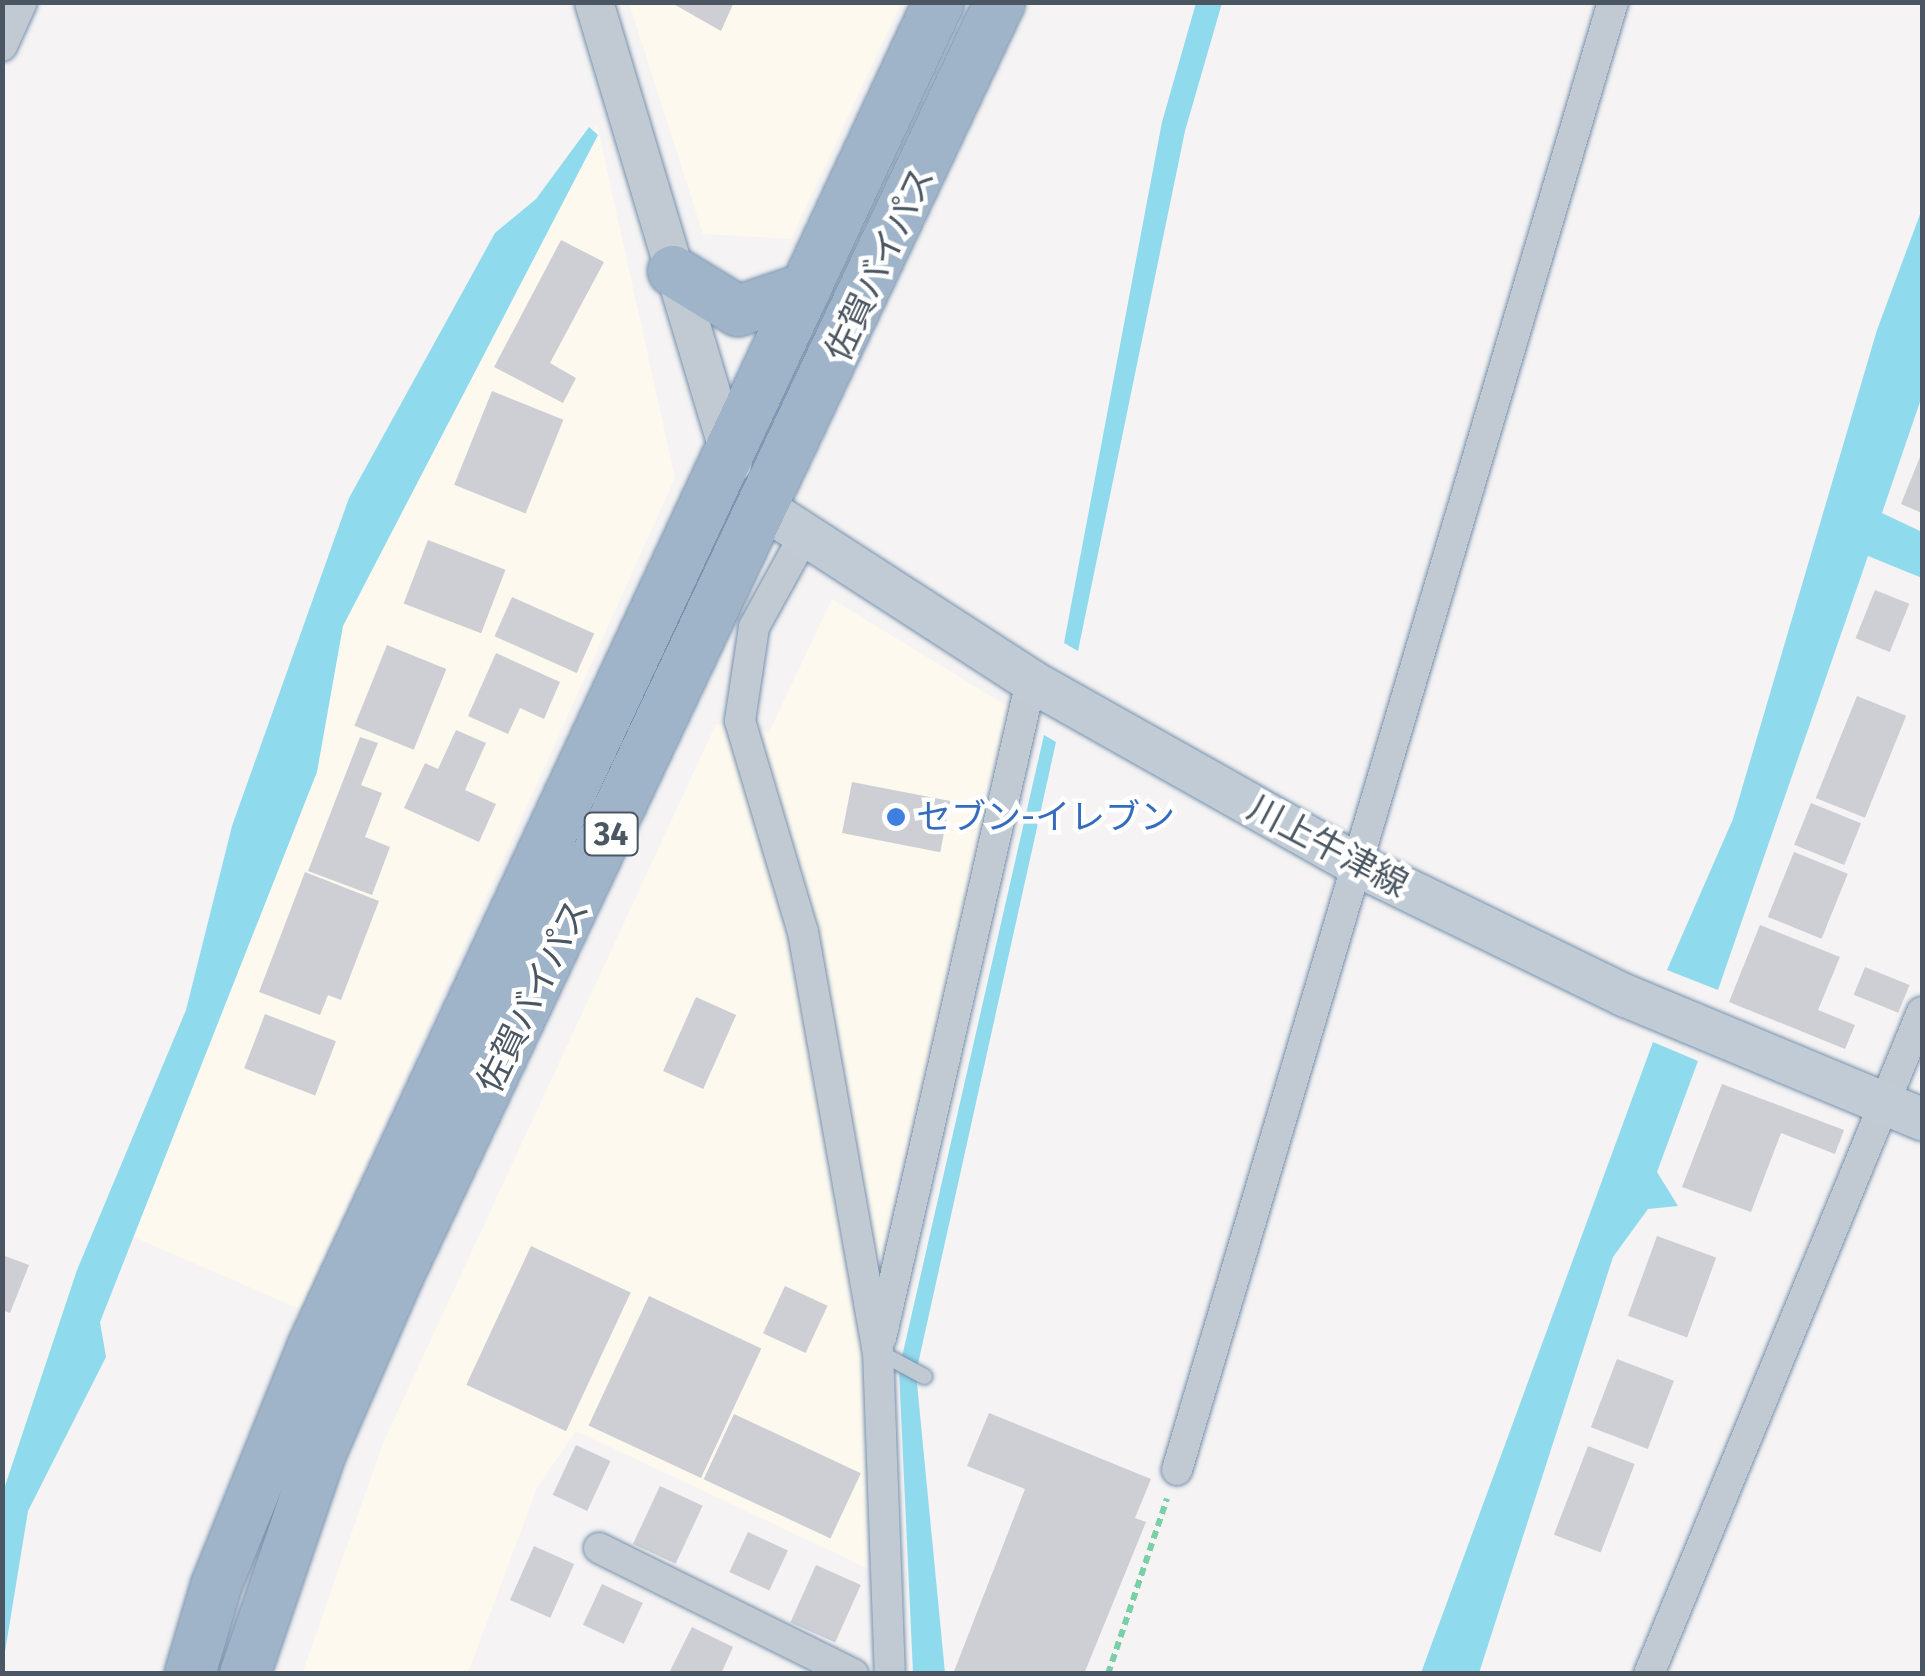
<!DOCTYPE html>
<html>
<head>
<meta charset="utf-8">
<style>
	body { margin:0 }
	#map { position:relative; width:1925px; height:1676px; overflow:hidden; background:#f5f3f3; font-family:"Fira Sans","Noto Sans JP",sans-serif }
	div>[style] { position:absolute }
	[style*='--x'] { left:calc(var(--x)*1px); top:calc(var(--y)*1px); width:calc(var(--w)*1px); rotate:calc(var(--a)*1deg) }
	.commercial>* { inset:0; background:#fdf9ef }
	.water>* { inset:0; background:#90daee }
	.building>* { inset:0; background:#cdcfd5; transform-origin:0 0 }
	.path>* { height:6px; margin-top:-3px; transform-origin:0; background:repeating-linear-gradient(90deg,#7ad0a6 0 8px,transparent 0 13px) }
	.roads { filter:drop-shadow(0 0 2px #7690ad) drop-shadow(0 0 2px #7690ad) }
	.service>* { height:15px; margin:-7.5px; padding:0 7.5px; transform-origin:7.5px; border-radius:7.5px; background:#c1cad2 }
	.minor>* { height:30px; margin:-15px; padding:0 15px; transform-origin:15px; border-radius:15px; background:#c1cad2 }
	.tertiary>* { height:38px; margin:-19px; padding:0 19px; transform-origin:19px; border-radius:19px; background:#c1cad2 }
	.secondary>* { height:42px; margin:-21px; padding:0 21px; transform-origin:21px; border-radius:21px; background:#c1cbd6 }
	.trunk>* { height:50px; margin:-25px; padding:0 25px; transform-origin:25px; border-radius:25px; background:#9fb4c9 }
	.dots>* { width:28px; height:28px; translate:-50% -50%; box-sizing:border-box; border:5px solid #fff; border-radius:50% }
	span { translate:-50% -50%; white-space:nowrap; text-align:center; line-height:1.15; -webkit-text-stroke:9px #fff; paint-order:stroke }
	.shield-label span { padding:2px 8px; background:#fff; border:2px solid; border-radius:8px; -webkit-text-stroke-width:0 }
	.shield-label { font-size:32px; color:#4a5661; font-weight:700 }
	.street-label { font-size:35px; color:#4a5661 }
	.shop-label { font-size:35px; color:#366cbe }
	.left { translate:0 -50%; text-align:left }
	.frame { position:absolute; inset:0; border:5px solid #4a5661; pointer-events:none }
</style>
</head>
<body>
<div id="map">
	<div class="commercial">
		<i style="clip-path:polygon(629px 3px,901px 3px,791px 239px,703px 234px)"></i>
		<i style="clip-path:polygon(597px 124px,675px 478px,300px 1309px,124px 1233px,330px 631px)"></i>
		<i style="clip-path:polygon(832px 599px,1015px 711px,862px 1334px,869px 1569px,576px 1431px,537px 1488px,468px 1673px,302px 1674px,383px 1443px,716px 724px,769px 732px)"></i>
	</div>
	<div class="water">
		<i style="clip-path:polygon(1196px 3px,1222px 3px,1185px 131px,1078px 651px,1064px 643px,1162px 122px)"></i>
		<i style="clip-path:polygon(589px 127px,598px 135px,343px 626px,317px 772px,100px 1322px,106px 1357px,28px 1511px,3px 1664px,3px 1492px,77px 1270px,186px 1010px,232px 826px,349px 498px,495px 233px,536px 199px)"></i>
		<i style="clip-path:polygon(1922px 209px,1922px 396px,1882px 513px,1922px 532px,1922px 578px,1868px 556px,1718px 990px,1667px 970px,1733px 819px,1877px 330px)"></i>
		<i style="clip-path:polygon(1044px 735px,1056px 742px,916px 1373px,945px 1673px,913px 1673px,899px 1370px)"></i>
		<i style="clip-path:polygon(1653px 1042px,1698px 1061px,1657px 1172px,1678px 1206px,1648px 1209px,1613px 1257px,1479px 1673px,1421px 1673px)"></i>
	</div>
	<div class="building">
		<i style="clip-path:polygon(670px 2px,734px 2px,721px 31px)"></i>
		<i style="clip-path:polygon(561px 240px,604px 262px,550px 363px,576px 378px,563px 403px,494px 367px)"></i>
		<i style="left:492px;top:391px;width:77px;height:101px;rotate:22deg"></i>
		<i style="clip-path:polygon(1922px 452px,1922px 513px,1901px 504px)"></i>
		<i style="left:428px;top:540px;width:83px;height:68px;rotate:21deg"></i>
		<i style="left:1875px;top:590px;width:37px;height:52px;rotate:22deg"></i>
		<i style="left:512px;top:597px;width:90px;height:43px;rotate:24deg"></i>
		<i style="left:387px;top:645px;width:64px;height:87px;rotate:22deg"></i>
		<i style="clip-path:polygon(496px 653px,560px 682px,544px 719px,520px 708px,508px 734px,468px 716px)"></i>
		<i style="left:1857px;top:696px;width:53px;height:110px;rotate:22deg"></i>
		<i style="clip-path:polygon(456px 730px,486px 743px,465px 790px,496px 804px,479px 842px,404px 808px,425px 763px,438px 769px)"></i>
		<i style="clip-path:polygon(360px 737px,378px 743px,361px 785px,382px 793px,365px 837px,390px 847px,372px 895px,308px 871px)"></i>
		<i style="left:852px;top:782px;width:100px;height:52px;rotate:11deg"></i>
		<i style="left:1811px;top:803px;width:54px;height:45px;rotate:22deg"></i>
		<i style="left:1794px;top:852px;width:58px;height:70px;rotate:22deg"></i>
		<i style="clip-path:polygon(305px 872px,379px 901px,341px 1000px,328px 995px,320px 1015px,259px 992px)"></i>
		<i style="clip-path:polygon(1760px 925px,1840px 957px,1818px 1010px,1855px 1025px,1845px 1049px,1729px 1002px)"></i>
		<i style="left:1865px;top:967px;width:48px;height:30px;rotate:22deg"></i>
		<i style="left:696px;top:997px;width:44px;height:81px;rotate:24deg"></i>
		<i style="left:265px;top:1014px;width:76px;height:58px;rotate:21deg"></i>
		<i style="clip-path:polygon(1722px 1084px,1844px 1130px,1835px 1154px,1781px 1133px,1751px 1212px,1682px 1187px)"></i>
		<i style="left:1657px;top:1236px;width:63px;height:85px;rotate:20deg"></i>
		<i style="left:531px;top:1246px;width:110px;height:153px;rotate:25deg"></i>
		<i style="clip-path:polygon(2px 1255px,29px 1265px,10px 1313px,2px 1310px)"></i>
		<i style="left:785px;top:1286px;width:47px;height:52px;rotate:25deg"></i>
		<i style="left:649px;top:1296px;width:124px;height:143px;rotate:25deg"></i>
		<i style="left:1617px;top:1359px;width:61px;height:73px;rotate:21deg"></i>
		<i style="clip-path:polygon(989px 1413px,1151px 1479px,1135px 1518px,1146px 1522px,1084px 1674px,953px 1674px,1025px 1489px,967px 1466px)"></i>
		<i style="left:734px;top:1414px;width:140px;height:72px;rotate:25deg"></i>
		<i style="left:576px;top:1445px;width:38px;height:55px;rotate:25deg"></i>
		<i style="left:1588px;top:1446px;width:50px;height:95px;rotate:21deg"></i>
		<i style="left:660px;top:1486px;width:47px;height:64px;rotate:25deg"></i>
		<i style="left:748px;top:1532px;width:44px;height:44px;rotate:25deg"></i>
		<i style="left:534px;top:1546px;width:44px;height:59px;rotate:24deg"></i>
		<i style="left:816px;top:1565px;width:49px;height:63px;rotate:24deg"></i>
		<i style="left:602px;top:1584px;width:45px;height:45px;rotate:25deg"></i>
		<i style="clip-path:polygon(692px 1627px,733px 1647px,721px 1674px,670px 1671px)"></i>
	</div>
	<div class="path">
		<i style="--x:1108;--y:1674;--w:185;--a:-71.4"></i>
	</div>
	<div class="roads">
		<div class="service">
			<i style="--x:879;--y:1352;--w:51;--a:28.1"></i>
		</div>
		<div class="minor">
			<i style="--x:2;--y:46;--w:48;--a:-65.6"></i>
			<i style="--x:804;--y:536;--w:104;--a:118.8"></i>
			<i style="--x:754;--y:627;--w:95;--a:98.5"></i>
			<i style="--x:740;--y:721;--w:220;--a:73.4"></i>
			<i style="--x:803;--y:932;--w:426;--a:79.9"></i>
			<i style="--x:878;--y:1351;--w:323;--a:87.9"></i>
			<i style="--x:881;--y:1338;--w:674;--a:-77.14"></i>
			<i style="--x:1177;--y:1470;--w:1531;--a:-73.46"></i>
			<i style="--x:599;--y:1548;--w:284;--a:26.4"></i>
			<i style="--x:1649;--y:1674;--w:716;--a:-67.59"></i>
		</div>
		<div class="tertiary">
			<i style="--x:594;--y:2;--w:482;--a:73.3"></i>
		</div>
		<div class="secondary">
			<i style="--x:767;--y:510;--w:315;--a:32.9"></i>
			<i style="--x:1031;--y:681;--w:377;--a:29.4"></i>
			<i style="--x:1359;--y:866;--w:297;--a:26"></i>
			<i style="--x:1626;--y:996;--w:321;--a:22.6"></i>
		</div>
		<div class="trunk">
			<i style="--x:673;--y:271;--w:76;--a:31.6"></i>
			<i style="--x:738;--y:311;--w:72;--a:-18.7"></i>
			<i style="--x:190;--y:1674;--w:92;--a:-73.5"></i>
			<i style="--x:216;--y:1586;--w:259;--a:-68"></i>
			<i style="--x:313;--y:1346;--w:1483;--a:-65.03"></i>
			<i style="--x:245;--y:1674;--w:235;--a:-71.1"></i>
			<i style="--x:321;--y:1452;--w:190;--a:-66.4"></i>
			<i style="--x:397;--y:1278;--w:1411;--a:-64.71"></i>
		</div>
	</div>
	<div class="dots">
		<i style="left:896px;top:817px;background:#3f7fe0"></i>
	</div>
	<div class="shield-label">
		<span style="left:611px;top:834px">34</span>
	</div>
	<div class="street-label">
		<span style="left:880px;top:264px;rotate:-65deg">佐賀バイパス</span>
		<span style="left:1328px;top:846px;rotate:28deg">川上牛津線</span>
		<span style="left:533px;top:996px;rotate:-64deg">佐賀バイパス</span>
	</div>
	<div class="shop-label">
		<span class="left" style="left:916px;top:817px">セブン-イレブン</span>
	</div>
	<div class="frame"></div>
</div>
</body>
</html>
